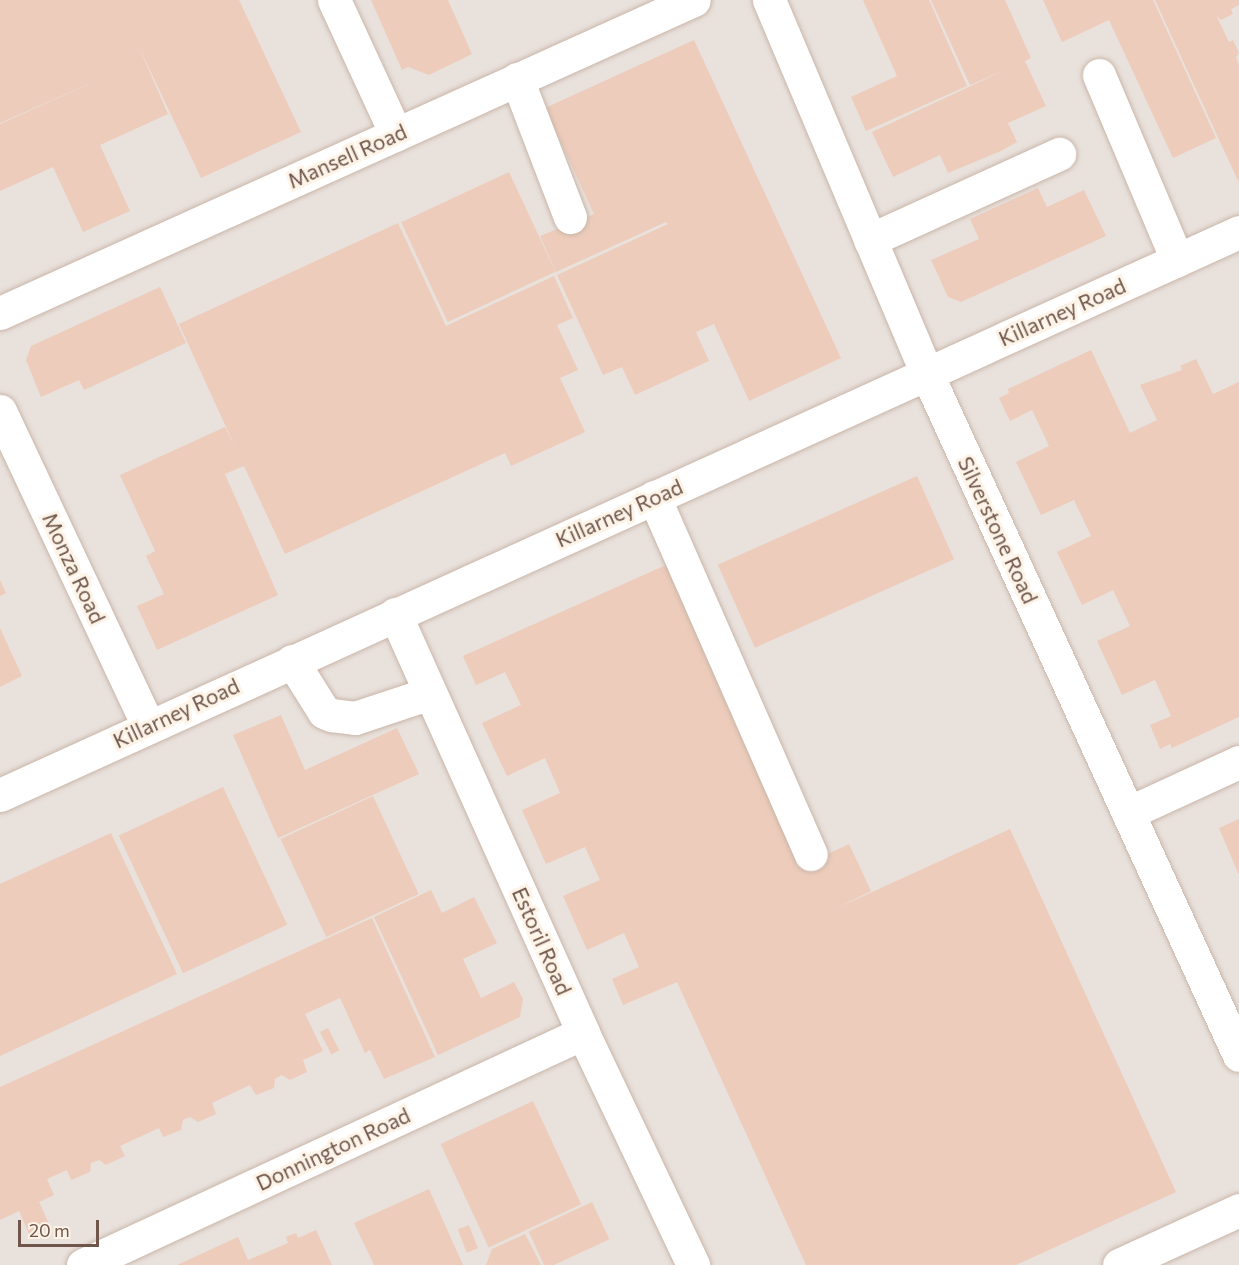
<!DOCTYPE html>
<html>
<head>
<meta charset="utf-8">
<style>
	body { margin:0 }
	#map { position:relative; width:1239px; height:1265px; overflow:hidden; background:#faefe1; font-family:Commissioner,sans-serif }
	div>[style] { position:absolute }
	[style*='--x'] { left:calc(var(--x)*1px); top:calc(var(--y)*1px); width:calc(var(--w)*1px); rotate:calc(var(--a)*1deg) }
	.industrial>* { inset:0; background:#e9e1dc; transform-origin:0 0 }
	.building>* { inset:0; background:#edccbb; transform-origin:0 0 }
	.roads { filter:drop-shadow(0 0 2px #c9b6a9) drop-shadow(0 0 2px #c9b6a9) }
	.minor>* { height:33px; margin:-16.5px; padding:0 16.5px; transform-origin:16.5px; border-radius:16.5px; background:#fff }
	span { translate:-50% -50%; white-space:nowrap; text-align:center; line-height:1.15; -webkit-text-stroke:6px #fdf3e7; paint-order:stroke }
	.street-label { font-size:21px; color:#6f554a }
	.scale { position:absolute; left:18px; top:1220px; width:81px; height:27px; box-sizing:border-box; border:3px solid #6f554a; border-top:0; padding-left:8px; font-size:18px; line-height:21px; white-space:nowrap; color:#6f554a; -webkit-text-stroke:4px #fdf3e7; paint-order:stroke }
</style>
</head>
<body>
<div id="map">
	<div class="industrial">
		<i style="left:0;top:0;width:1239px;height:1265px"></i>
	</div>
	<div class="building">
		<i style="clip-path:polygon(0 0,239px 0,301px 132px,201px 178px,138px 45px,168px 114px,100px 145px,130px 211px,83px 232px,53px 167px,0 191px,0 124px,114px 73px,0 123px)"></i>
		<i style="clip-path:polygon(371px 0,448px 0,472px 54px,429px 75px,408px 67px,402px 70px)"></i>
		<i style="clip-path:polygon(863px 0,929px 0,967px 86px,866px 131px,851px 97px,897px 76px)"></i>
		<i style="clip-path:polygon(931px 0,1005px 0,1031px 58px,1025px 61px,1046px 106px,1008px 123px,1017px 142px,1001px 151px,948px 173px,940px 155px,893px 177px,872px 132px,1005px 70px,970px 85px)"></i>
		<i style="clip-path:polygon(1043px 0,1153px 0,1216px 138px,1173px 158px,1109px 20px,1062px 42px)"></i>
		<i style="clip-path:polygon(1155px 0,1239px 0,1239px 5px,1231px 9px,1233px 14px,1221px 20px,1216px 15px,1229px 42px,1233px 40px,1239px 53px,1236px 57px,1239px 65px,1239px 183px)"></i>
		<i style="clip-path:polygon(694px 40px,841px 358px,749px 401px,714px 324px,696px 332px,709px 361px,635px 395px,622px 367px,603px 375px,557px 275px,668px 224px,666px 222px,556px 272px,540px 236px,594px 214px,545px 108px)"></i>
		<i style="left:509px;top:172px;width:110px;height:119px;rotate:65deg"></i>
		<i style="clip-path:polygon(1038px 188px,1047px 207px,1084px 190px,1106px 236px,961px 302px,948px 297px,931px 260px,979px 239px,970px 219px)"></i>
		<i style="clip-path:polygon(398px 223px,446px 326px,554px 276px,573px 318px,557px 325px,578px 370px,560px 378px,585px 432px,511px 466px,505px 453px,285px 554px,244px 466px,225px 474px,278px 595px,157px 650px,137px 606px,164px 594px,146px 556px,155px 551px,120px 475px,225px 427px,236px 449px,179px 324px)"></i>
		<i style="clip-path:polygon(160px 287px,186px 343px,84px 390px,79px 380px,41px 397px,26px 360px,31px 346px)"></i>
		<i style="clip-path:polygon(1091px 350px,1130px 433px,1157px 420px,1140px 385px,1182px 370px,1180px 366px,1196px 359px,1213px 394px,1239px 382px,1239px 717px,1172px 748px,1170px 744px,1160px 749px,1150px 725px,1171px 716px,1155px 680px,1122px 695px,1097px 641px,1130px 626px,1113px 590px,1082px 605px,1057px 552px,1091px 536px,1074px 500px,1041px 515px,1016px 462px,1049px 446px,1032px 410px,1010px 421px,999px 398px,1009px 393px,1008px 389px)"></i>
		<i style="left:917px;top:476px;width:91px;height:218px;rotate:66deg"></i>
		<i style="clip-path:polygon(666px 565px,805px 865px,849px 844px,871px 891px,835px 909px,1010px 829px,1176px 1192px,1016px 1265px,806px 1265px,677px 982px,623px 1005px,612px 979px,639px 967px,624px 933px,587px 950px,563px 896px,600px 880px,585px 847px,546px 864px,522px 810px,560px 793px,545px 758px,507px 776px,482px 723px,521px 705px,505px 672px,476px 685px,463px 656px)"></i>
		<i style="clip-path:polygon(0 580px,6px 593px,0 596px)"></i>
		<i style="clip-path:polygon(0 628px,22px 676px,0 687px)"></i>
		<i style="clip-path:polygon(281px 715px,305px 770px,397px 728px,419px 774px,278px 838px,233px 735px)"></i>
		<i style="left:223px;top:787px;width:152px;height:115px;rotate:65deg"></i>
		<i style="left:373px;top:796px;width:108px;height:102px;rotate:65deg"></i>
		<i style="clip-path:polygon(1239px 819px,1239px 875px,1219px 828px)"></i>
		<i style="clip-path:polygon(111px 833px,177px 974px,0 1056px,0 884px)"></i>
		<i style="clip-path:polygon(431px 890px,442px 913px,474px 897px,497px 943px,463px 959px,481px 998px,514px 982px,523px 999px,520px 1017px,438px 1055px,374px 917px)"></i>
		<i style="clip-path:polygon(372px 918px,435px 1057px,384px 1079px,370px 1050px,365px 1053px,340px 998px,305px 1014px,323px 1051px,303px 1060px,307px 1072px,290px 1080px,282px 1075px,275px 1079px,274px 1088px,256px 1095px,250px 1085px,212px 1103px,216px 1114px,198px 1122px,190px 1117px,183px 1120px,181px 1130px,163px 1137px,159px 1128px,120px 1146px,125px 1156px,106px 1165px,99px 1160px,91px 1163px,90px 1172px,71px 1180px,67px 1170px,47px 1179px,54px 1195px,39px 1202px,50px 1226px,30px 1236px,19px 1211px,0 1220px,0 1087px)"></i>
		<i style="left:328px;top:1028px;width:25px;height:9px;rotate:63deg"></i>
		<i style="left:533px;top:1101px;width:114px;height:102px;rotate:65deg"></i>
		<i style="clip-path:polygon(429px 1189px,463px 1265px,374px 1265px,354px 1223px)"></i>
		<i style="left:592px;top:1202px;width:41px;height:70px;rotate:65deg"></i>
		<i style="left:469px;top:1225px;width:25px;height:12px;rotate:69deg"></i>
		<i style="clip-path:polygon(316px 1230px,332px 1265px,177px 1265px,238px 1237px,248px 1260px,288px 1243px,286px 1237px,296px 1233px,298px 1238px)"></i>
		<i style="clip-path:polygon(525px 1234px,541px 1265px,486px 1265px,492px 1249px)"></i>
	</div>
	<div class="roads">
		<div class="minor">
			<i style="--x:334;--y:0;--w:148;--a:65.2"></i>
			<i style="--x:769;--y:0;--w:406;--a:67.1"></i>
			<i style="--x:927;--y:374;--w:749;--a:65.39"></i>
			<i style="--x:1099;--y:75;--w:201;--a:67.1"></i>
			<i style="--x:517;--y:79;--w:148;--a:69"></i>
			<i style="--x:870;--y:240;--w:208;--a:-24.5"></i>
			<i style="--x:0;--y:313;--w:761;--a:-24.28"></i>
			<i style="--x:0;--y:411;--w:348;--a:64.8"></i>
			<i style="--x:654;--y:497;--w:390;--a:66.3"></i>
			<i style="--x:395;--y:614;--w:459;--a:65.8"></i>
			<i style="--x:583;--y:1033;--w:257;--a:64.6"></i>
			<i style="--x:292;--y:661;--w:60;--a:57.9"></i>
			<i style="--x:324;--y:712;--w:8;--a:23"></i>
			<i style="--x:331;--y:715;--w:24;--a:7"></i>
			<i style="--x:355;--y:718;--w:79;--a:-18.4"></i>
			<i style="--x:0;--y:795;--w:1361;--a:-24.44"></i>
			<i style="--x:1128;--y:813;--w:122;--a:-24.7"></i>
			<i style="--x:83;--y:1265;--w:551;--a:-24.89"></i>
			<i style="--x:1119;--y:1265;--w:132;--a:-24.6"></i>
		</div>
	</div>
	<div class="street-label">
		<span style="left:347px;top:156px;rotate:-24deg">Mansell Road</span>
		<span style="left:1062px;top:312px;rotate:-24deg">Killarney Road</span>
		<span style="left:619px;top:513px;rotate:-24deg">Killarney Road</span>
		<span style="left:998px;top:530px;rotate:65deg">Silverstone Road</span>
		<span style="left:74px;top:568px;rotate:65deg">Monza Road</span>
		<span style="left:176px;top:713px;rotate:-25deg">Killarney Road</span>
		<span style="left:542px;top:941px;rotate:66deg">Estoril Road</span>
		<span style="left:333px;top:1149px;rotate:-25deg">Donnington Road</span>
	</div>
	<div class="scale">20 m</div>
</div>
</body>
</html>
